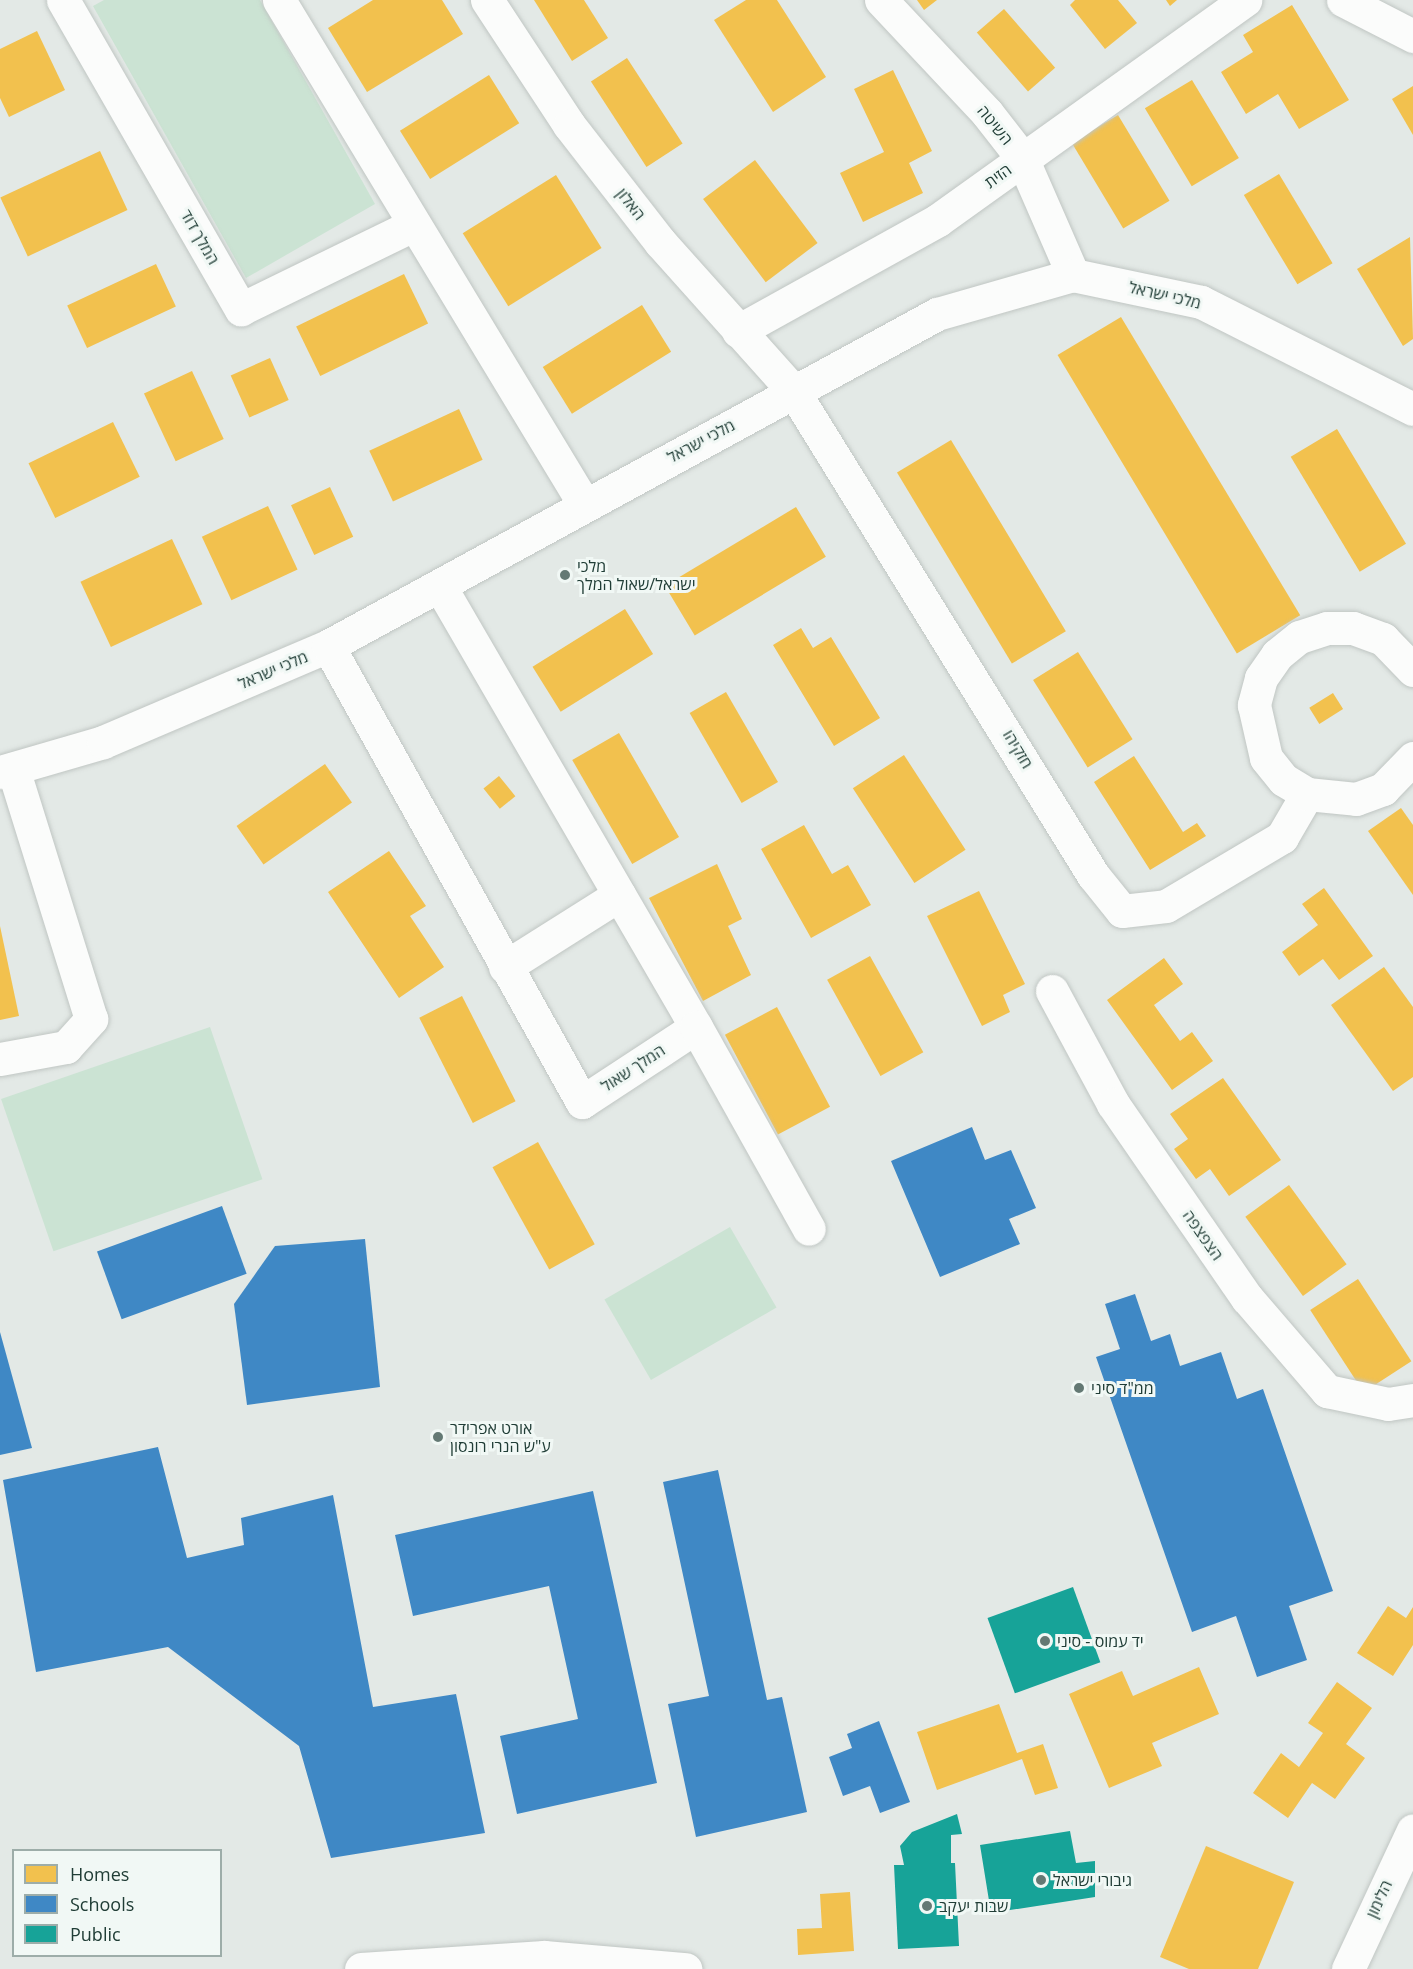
<!DOCTYPE html>
<html>
<head>
<meta charset="utf-8">
<style>
	body { margin:0 }
	#map { position:relative; width:1413px; height:1969px; overflow:hidden; background:#e3e9e6; font-family:"Open Sans",Heebo,sans-serif }
	div>[style] { position:absolute }
	[style*='--x'] { left:calc(var(--x)*1px); top:calc(var(--y)*1px); width:calc(var(--w)*1px); rotate:calc(var(--a)*1deg) }
	.green>* { inset:0; background:#cbe3d3; transform-origin:0 0 }
	.homes>* { inset:0; background:#f2c14e; transform-origin:0 0 }
	.schools>* { inset:0; background:#3f88c5; transform-origin:0 0 }
	.public>* { inset:0; background:#17a398; transform-origin:0 0 }
	.roads { filter:drop-shadow(0 0 2px #c0c6c3) drop-shadow(0 0 2px #c0c6c3) }
	.minor>* { height:33px; margin:-16.5px; padding:0 16.5px; transform-origin:16.5px; border-radius:16.5px; background:#fbfcfb }
	.dots>* { width:16px; height:16px; translate:-50% -50%; box-sizing:border-box; border:3px solid #f1f8f5; border-radius:50% }
	span { translate:-50% -50%; white-space:nowrap; text-align:center; line-height:1.15; -webkit-text-stroke:6px #f1f8f5; paint-order:stroke }
	.street-label { font-size:16px; color:#203d36 }
	.poi-label { font-size:16px; color:#203d36 }
	.left { translate:0 -50%; text-align:left }
	.legend { position:absolute; left:12px; top:1849px; width:210px; height:108px; box-sizing:border-box; background:#f1f8f5; border:2px solid #9dada9; margin:0; padding:8px 10px; list-style:none; font-size:18px; color:#203d36 }
	.legend li { display:flex; align-items:center; gap:12px; height:30px }
	.legend b { width:30px; border:2px solid #9dada9 }
</style>
</head>
<body>
<div id="map">
	<div class="green">
		<i style="clip-path:polygon(104px 0,260px 0,375px 204px,246px 278px,93px 6px)"></i>
		<i style="left:210px;top:1027px;width:161px;height:221px;rotate:71deg"></i>
		<i style="left:730px;top:1227px;width:93px;height:145px;rotate:60deg"></i>
	</div>
	<div class="homes">
		<i style="clip-path:polygon(373px 0,442px 0,463px 34px,367px 92px,328px 28px)"></i>
		<i style="clip-path:polygon(534px 0,584px 0,608px 38px,572px 61px)"></i>
		<i style="clip-path:polygon(746px 0,777px 0,826px 77px,773px 112px,714px 20px)"></i>
		<i style="clip-path:polygon(917px 0,937px 0,924px 10px)"></i>
		<i style="clip-path:polygon(1075px 0,1118px 0,1137px 23px,1105px 49px,1070px 5px)"></i>
		<i style="clip-path:polygon(1166px 0,1177px 0,1170px 6px)"></i>
		<i style="clip-path:polygon(1292px 5px,1349px 100px,1299px 129px,1278px 94px,1246px 114px,1221px 72px,1253px 52px,1243px 35px)"></i>
		<i style="left:1004px;top:9px;width:78px;height:36px;rotate:49deg"></i>
		<i style="clip-path:polygon(37px 31px,65px 90px,9px 117px,0 98px,0 49px)"></i>
		<i style="left:627px;top:58px;width:102px;height:43px;rotate:57deg"></i>
		<i style="clip-path:polygon(893px 70px,932px 151px,909px 163px,923px 193px,863px 222px,840px 173px,884px 152px,854px 89px)"></i>
		<i style="left:489px;top:75px;width:57px;height:105px;rotate:58deg"></i>
		<i style="left:1192px;top:80px;width:91px;height:55px;rotate:59deg"></i>
		<i style="clip-path:polygon(1413px 86px,1413px 135px,1392px 99px)"></i>
		<i style="left:1118px;top:115px;width:100px;height:54px;rotate:59deg"></i>
		<i style="left:100px;top:151px;width:65px;height:110px;rotate:65deg"></i>
		<i style="left:755px;top:160px;width:104px;height:65px;rotate:53deg"></i>
		<i style="left:1279px;top:174px;width:104px;height:41px;rotate:59deg"></i>
		<i style="left:556px;top:175px;width:86px;height:110px;rotate:58deg"></i>
		<i style="clip-path:polygon(1410px 237px,1413px 339px,1403px 346px,1357px 269px)"></i>
		<i style="left:156px;top:264px;width:47px;height:98px;rotate:65deg"></i>
		<i style="left:404px;top:274px;width:55px;height:120px;rotate:64deg"></i>
		<i style="left:642px;top:305px;width:55px;height:117px;rotate:58deg"></i>
		<i style="left:1121px;top:317px;width:348px;height:74px;rotate:59deg"></i>
		<i style="left:270px;top:358px;width:46px;height:43px;rotate:66deg"></i>
		<i style="left:192px;top:371px;width:75px;height:53px;rotate:65deg"></i>
		<i style="left:459px;top:409px;width:56px;height:99px;rotate:65deg"></i>
		<i style="left:113px;top:422px;width:61px;height:94px;rotate:64deg"></i>
		<i style="left:1337px;top:429px;width:134px;height:54px;rotate:59deg"></i>
		<i style="left:951px;top:440px;width:223px;height:63px;rotate:59deg"></i>
		<i style="left:330px;top:487px;width:55px;height:43px;rotate:65deg"></i>
		<i style="left:268px;top:506px;width:70px;height:73px;rotate:65deg"></i>
		<i style="left:796px;top:507px;width:58px;height:153px;rotate:59deg"></i>
		<i style="left:172px;top:539px;width:72px;height:101px;rotate:65deg"></i>
		<i style="left:625px;top:609px;width:53px;height:109px;rotate:58deg"></i>
		<i style="clip-path:polygon(801px 628px,813px 648px,831px 637px,880px 718px,834px 746px,773px 645px)"></i>
		<i style="left:1078px;top:652px;width:103px;height:53px;rotate:58deg"></i>
		<i style="left:726px;top:692px;width:104px;height:42px;rotate:60deg"></i>
		<i style="left:1333px;top:693px;width:19px;height:28px;rotate:58deg"></i>
		<i style="left:619px;top:733px;width:120px;height:54px;rotate:60deg"></i>
		<i style="left:904px;top:755px;width:113px;height:61px;rotate:57deg"></i>
		<i style="clip-path:polygon(1134px 756px,1183px 832px,1197px 823px,1206px 836px,1150px 870px,1094px 782px)"></i>
		<i style="left:325px;top:764px;width:47px;height:108px;rotate:55deg"></i>
		<i style="left:499px;top:776px;width:26px;height:20px;rotate:51deg"></i>
		<i style="clip-path:polygon(1401px 808px,1413px 825px,1413px 895px,1368px 831px)"></i>
		<i style="clip-path:polygon(804px 825px,832px 874px,848px 865px,871px 905px,811px 938px,761px 849px)"></i>
		<i style="clip-path:polygon(389px 851px,426px 906px,410px 916px,444px 967px,399px 998px,328px 892px)"></i>
		<i style="clip-path:polygon(717px 864px,742px 919px,728px 926px,751px 975px,703px 1001px,649px 898px)"></i>
		<i style="clip-path:polygon(1324px 888px,1373px 956px,1339px 980px,1323px 959px,1299px 976px,1282px 952px,1318px 925px,1302px 904px)"></i>
		<i style="clip-path:polygon(979px 891px,1025px 984px,1003px 995px,1010px 1012px,982px 1026px,927px 916px)"></i>
		<i style="clip-path:polygon(0 926px,19px 1016px,0 1020px)"></i>
		<i style="left:870px;top:956px;width:110px;height:49px;rotate:61deg"></i>
		<i style="clip-path:polygon(1164px 958px,1183px 984px,1154px 1005px,1180px 1041px,1192px 1032px,1213px 1061px,1172px 1090px,1107px 1000px)"></i>
		<i style="clip-path:polygon(1384px 967px,1413px 1007px,1413px 1077px,1393px 1091px,1331px 1005px)"></i>
		<i style="left:462px;top:996px;width:118px;height:48px;rotate:63deg"></i>
		<i style="left:777px;top:1007px;width:113px;height:59px;rotate:62deg"></i>
		<i style="clip-path:polygon(1223px 1078px,1281px 1160px,1229px 1196px,1210px 1169px,1196px 1179px,1174px 1149px,1188px 1139px,1170px 1114px)"></i>
		<i style="left:538px;top:1142px;width:117px;height:52px;rotate:61deg"></i>
		<i style="left:1289px;top:1185px;width:98px;height:54px;rotate:54deg"></i>
		<i style="left:1358px;top:1279px;width:98px;height:57px;rotate:57deg"></i>
		<i style="clip-path:polygon(1388px 1606px,1406px 1618px,1413px 1607px,1413px 1645px,1393px 1676px,1357px 1653px)"></i>
		<i style="clip-path:polygon(1199px 1667px,1219px 1714px,1152px 1743px,1162px 1766px,1109px 1788px,1069px 1694px,1122px 1671px,1133px 1696px)"></i>
		<i style="clip-path:polygon(1337px 1682px,1372px 1708px,1346px 1744px,1365px 1758px,1335px 1799px,1312px 1783px,1288px 1818px,1253px 1793px,1281px 1753px,1299px 1767px,1323px 1733px,1308px 1723px)"></i>
		<i style="clip-path:polygon(999px 1704px,1017px 1753px,1043px 1744px,1058px 1788px,1035px 1795px,1022px 1759px,937px 1790px,917px 1732px)"></i>
		<i style="clip-path:polygon(1206px 1846px,1294px 1882px,1258px 1969px,1189px 1969px,1160px 1957px)"></i>
		<i style="clip-path:polygon(850px 1892px,854px 1951px,798px 1955px,797px 1929px,822px 1928px,820px 1894px)"></i>
	</div>
	<div class="schools">
		<i style="clip-path:polygon(972px 1127px,985px 1160px,1011px 1150px,1036px 1208px,1009px 1219px,1020px 1244px,940px 1277px,891px 1161px)"></i>
		<i style="left:222px;top:1206px;width:72px;height:133px;rotate:70deg"></i>
		<i style="clip-path:polygon(365px 1239px,380px 1387px,247px 1405px,234px 1304px,275px 1246px)"></i>
		<i style="clip-path:polygon(1135px 1294px,1151px 1341px,1170px 1334px,1180px 1366px,1221px 1352px,1237px 1399px,1263px 1389px,1333px 1591px,1289px 1606px,1307px 1660px,1257px 1677px,1236px 1616px,1192px 1632px,1096px 1357px,1120px 1349px,1105px 1304px)"></i>
		<i style="clip-path:polygon(0 1332px,32px 1448px,0 1455px)"></i>
		<i style="clip-path:polygon(158px 1447px,187px 1558px,244px 1545px,241px 1518px,333px 1495px,373px 1707px,456px 1694px,485px 1833px,331px 1858px,299px 1746px,168px 1647px,36px 1672px,3px 1480px)"></i>
		<i style="clip-path:polygon(718px 1470px,767px 1700px,782px 1697px,807px 1812px,696px 1837px,668px 1704px,709px 1696px,663px 1482px)"></i>
		<i style="clip-path:polygon(593px 1491px,657px 1783px,517px 1814px,500px 1736px,578px 1719px,549px 1586px,413px 1616px,395px 1535px)"></i>
		<i style="clip-path:polygon(879px 1721px,910px 1802px,880px 1813px,870px 1786px,843px 1796px,829px 1757px,852px 1748px,847px 1734px)"></i>
	</div>
	<div class="public">
		<i style="left:1073px;top:1587px;width:80px;height:91px;rotate:70deg"></i>
		<i style="clip-path:polygon(957px 1814px,962px 1834px,951px 1835px,951px 1863px,955px 1863px,959px 1946px,898px 1949px,894px 1865px,904px 1865px,900px 1846px,912px 1832px)"></i>
		<i style="clip-path:polygon(1070px 1831px,1076px 1863px,1095px 1861px,1095px 1897px,991px 1913px,980px 1845px)"></i>
	</div>
	<div class="roads">
		<div class="minor">
			<i style="--x:63;--y:0;--w:357;--a:60.1"></i>
			<i style="--x:241;--y:309;--w:191;--a:-26"></i>
			<i style="--x:279;--y:0;--w:589;--a:58.82"></i>
			<i style="--x:487;--y:0;--w:149;--a:56.7"></i>
			<i style="--x:569;--y:125;--w:148;--a:52.1"></i>
			<i style="--x:660;--y:242;--w:201;--a:48.2"></i>
			<i style="--x:794;--y:392;--w:568;--a:58.24"></i>
			<i style="--x:1093;--y:875;--w:46;--a:51.1"></i>
			<i style="--x:1122;--y:911;--w:44;--a:-6.5"></i>
			<i style="--x:1166;--y:906;--w:135;--a:-30.7"></i>
			<i style="--x:1282;--y:837;--w:50;--a:-59.8"></i>
			<i style="--x:881;--y:0;--w:155;--a:46.8"></i>
			<i style="--x:987;--y:113;--w:57;--a:52.1"></i>
			<i style="--x:1022;--y:158;--w:128;--a:66.4"></i>
			<i style="--x:1343;--y:0;--w:79;--a:27.2"></i>
			<i style="--x:738;--y:331;--w:229;--a:-29"></i>
			<i style="--x:938;--y:220;--w:378;--a:-35.6"></i>
			<i style="--x:328;--y:646;--w:522;--a:60.88"></i>
			<i style="--x:582;--y:1102;--w:136;--a:-33.3"></i>
			<i style="--x:696;--y:1027;--w:508;--a:-120.15"></i>
			<i style="--x:1413;--y:670;--w:43;--a:-134.1"></i>
			<i style="--x:1383;--y:639;--w:32;--a:-160"></i>
			<i style="--x:1353;--y:628;--w:26;--a:180"></i>
			<i style="--x:1327;--y:628;--w:29;--a:162"></i>
			<i style="--x:1299;--y:637;--w:28;--a:141"></i>
			<i style="--x:1277;--y:655;--w:28;--a:125"></i>
			<i style="--x:1261;--y:678;--w:28;--a:105"></i>
			<i style="--x:1254;--y:705;--w:54;--a:77.2"></i>
			<i style="--x:1266;--y:758;--w:28;--a:51"></i>
			<i style="--x:1284;--y:780;--w:27;--a:31"></i>
			<i style="--x:1307;--y:794;--w:49;--a:5.8"></i>
			<i style="--x:1356;--y:799;--w:29;--a:-20"></i>
			<i style="--x:1383;--y:789;--w:43;--a:-45.9"></i>
			<i style="--x:0;--y:772;--w:107;--a:-16.2"></i>
			<i style="--x:103;--y:742;--w:245;--a:-23.1"></i>
			<i style="--x:328;--y:646;--w:694;--a:-28.6"></i>
			<i style="--x:937;--y:314;--w:141;--a:-16"></i>
			<i style="--x:1073;--y:275;--w:131;--a:11.9"></i>
			<i style="--x:1201;--y:302;--w:237;--a:26.8"></i>
			<i style="--x:505;--y:967;--w:135;--a:-32.3"></i>
			<i style="--x:1052;--y:991;--w:128;--a:61.6"></i>
			<i style="--x:1113;--y:1104;--w:236;--a:55.4"></i>
			<i style="--x:1247;--y:1298;--w:123;--a:49.3"></i>
			<i style="--x:1327;--y:1391;--w:62;--a:12"></i>
			<i style="--x:1388;--y:1404;--w:25;--a:-9"></i>
			<i style="--x:696;--y:1027;--w:231;--a:60.8"></i>
			<i style="--x:0;--y:1059;--w:67;--a:-10.3"></i>
			<i style="--x:66;--y:1047;--w:38;--a:-48"></i>
			<i style="--x:91;--y:1019;--w:262;--a:-107.3"></i>
			<i style="--x:361;--y:1969;--w:183;--a:-3.8"></i>
			<i style="--x:544;--y:1957;--w:142;--a:4.9"></i>
			<i style="--x:1348;--y:1969;--w:153;--a:-64.9"></i>
		</div>
	</div>
	<div class="dots">
		<i style="left:565px;top:575px;background:#647974"></i>
		<i style="left:1079px;top:1388px;background:#647974"></i>
		<i style="left:438px;top:1437px;background:#647974"></i>
		<i style="left:1045px;top:1641px;background:#647974"></i>
		<i style="left:1041px;top:1880px;background:#647974"></i>
		<i style="left:927px;top:1906px;background:#647974"></i>
	</div>
	<div class="street-label">
		<span style="left:995px;top:125px;rotate:51deg">השיטה</span>
		<span style="left:998px;top:176px;rotate:-36deg">הזית</span>
		<span style="left:631px;top:204px;rotate:52deg">האלון</span>
		<span style="left:200px;top:237px;rotate:60deg">המלך דוד</span>
		<span style="left:1165px;top:295px;rotate:13deg">מלכי ישראל</span>
		<span style="left:701px;top:441px;rotate:-28deg">מלכי ישראל</span>
		<span style="left:273px;top:670px;rotate:-23deg">מלכי ישראל</span>
		<span style="left:1018px;top:749px;rotate:59deg">חזקיהו</span>
		<span style="left:633px;top:1068px;rotate:-33deg">המלך שאול</span>
		<span style="left:1203px;top:1235px;rotate:55deg">הצפצפה</span>
		<span style="left:1379px;top:1899px;rotate:-65deg">הלימון</span>
	</div>
	<div class="poi-label">
		<span class="left" style="left:577px;top:575px">מלכי<br>ישראל/שאול המלך</span>
		<span class="left" style="left:1091px;top:1388px">ממ"ד סיני</span>
		<span class="left" style="left:450px;top:1437px">אורט אפרידר<br>ע"ש הנרי רונסון</span>
		<span class="left" style="left:1057px;top:1641px">יד עמוס - סיני</span>
		<span class="left" style="left:1053px;top:1880px">גיבורי ישראל</span>
		<span class="left" style="left:939px;top:1906px">שבות יעקב</span>
	</div>
	<ul class="legend">
	<li><b style="height:16px;background:#f2c14e"></b>Homes</li>
	<li><b style="height:16px;background:#3f88c5"></b>Schools</li>
	<li><b style="height:16px;background:#17a398"></b>Public</li>
	</ul>
</div>
</body>
</html>
